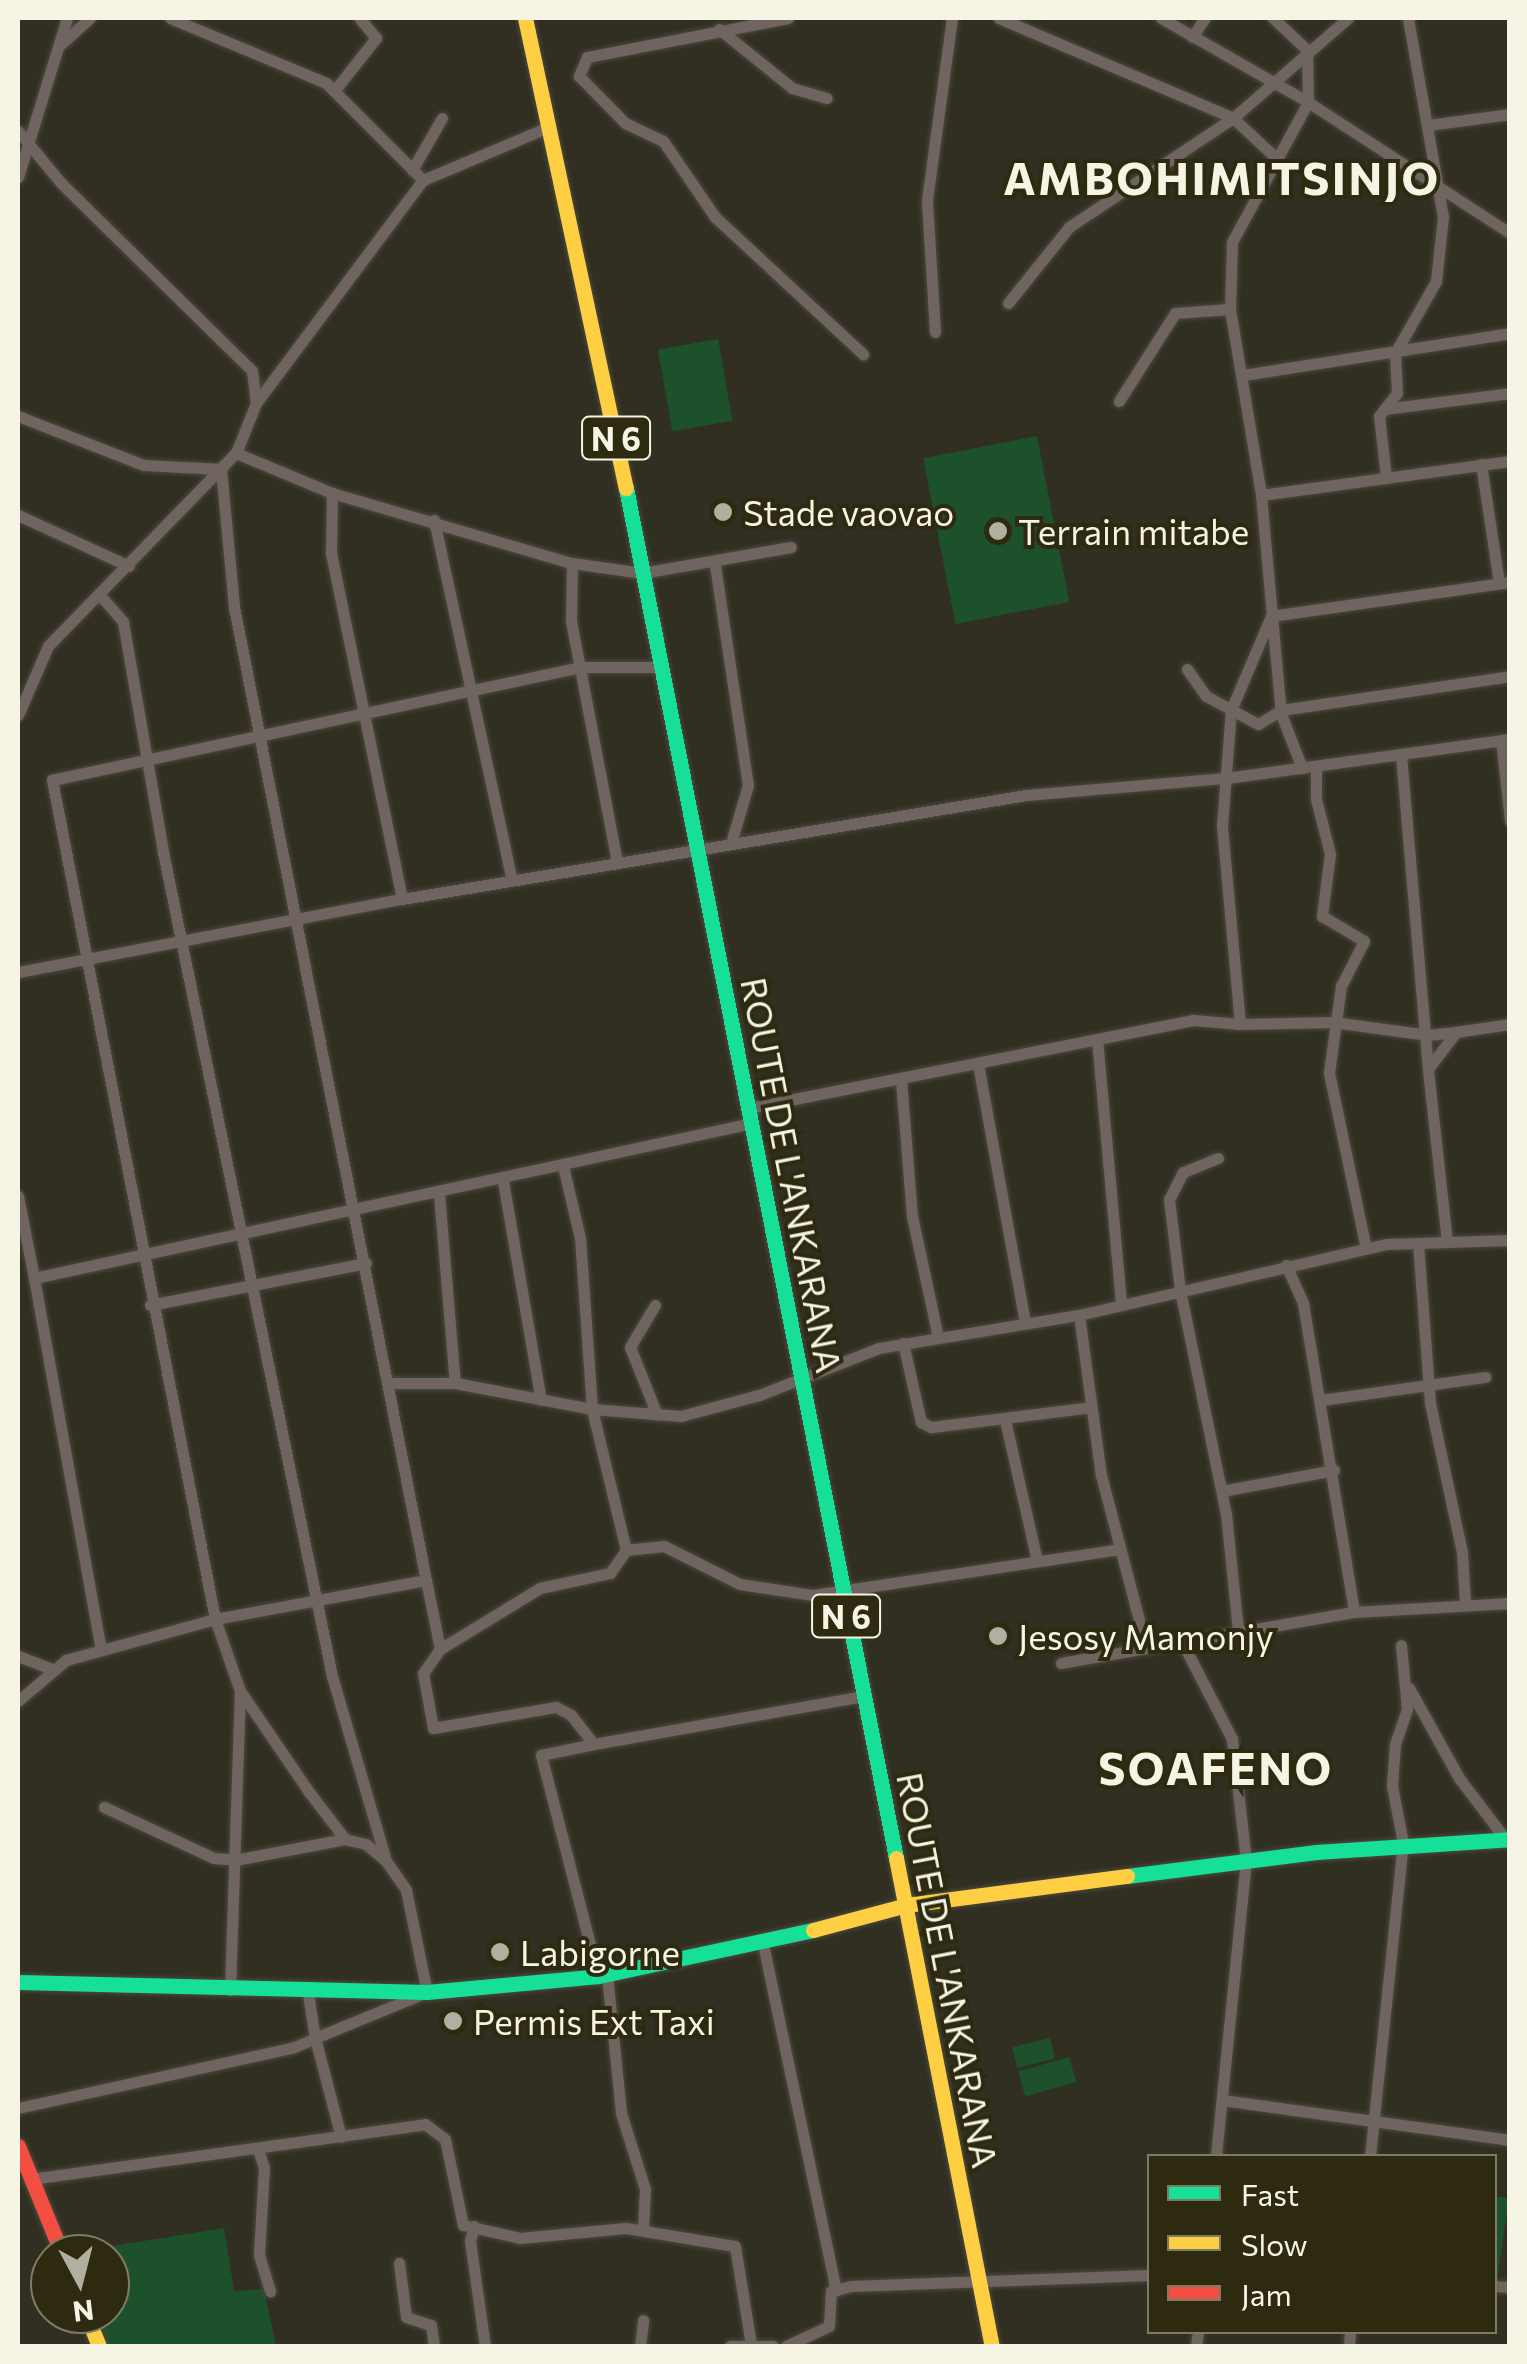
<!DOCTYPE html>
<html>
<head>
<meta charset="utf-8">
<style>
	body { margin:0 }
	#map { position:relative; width:1527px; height:2364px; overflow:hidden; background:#312f21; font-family:Commissioner,sans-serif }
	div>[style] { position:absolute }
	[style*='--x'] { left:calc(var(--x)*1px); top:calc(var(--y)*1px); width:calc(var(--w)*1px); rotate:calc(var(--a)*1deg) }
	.green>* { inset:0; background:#1d512b; transform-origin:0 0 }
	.roads { filter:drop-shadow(0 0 2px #4b4a3e) drop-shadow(0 0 2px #4b4a3e) }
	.street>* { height:11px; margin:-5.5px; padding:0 5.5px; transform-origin:5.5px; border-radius:5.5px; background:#6f6460 }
	.fast>* { height:15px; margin:-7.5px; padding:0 7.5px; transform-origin:7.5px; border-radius:7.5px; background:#16e098 }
	.slow>* { height:15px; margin:-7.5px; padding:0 7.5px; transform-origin:7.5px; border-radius:7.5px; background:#ffcf43 }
	.jam>* { height:15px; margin:-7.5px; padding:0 7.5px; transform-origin:7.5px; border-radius:7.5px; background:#f24e42 }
	.dots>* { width:28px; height:28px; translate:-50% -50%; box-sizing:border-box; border:5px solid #2e2a10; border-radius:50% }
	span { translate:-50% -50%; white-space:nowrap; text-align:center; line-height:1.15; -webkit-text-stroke:8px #2e2a10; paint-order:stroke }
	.shield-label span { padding:2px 8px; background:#2e2a10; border:2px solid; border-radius:8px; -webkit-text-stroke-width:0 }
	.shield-label { font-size:32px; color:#f6f4e4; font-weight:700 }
	.poi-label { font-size:35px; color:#f6f4e4 }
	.left { translate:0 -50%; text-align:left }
	.street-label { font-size:35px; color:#f6f4e4 }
	.district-label { font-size:45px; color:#f6f4e4; font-weight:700; letter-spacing:2.5px }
	.frame { position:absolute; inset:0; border:20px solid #f6f4e4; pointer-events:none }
	.legend { position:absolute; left:1147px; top:2154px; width:350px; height:180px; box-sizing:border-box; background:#2e2a10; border:2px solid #7e7b65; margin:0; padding:12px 18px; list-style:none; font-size:30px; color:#f6f4e4 }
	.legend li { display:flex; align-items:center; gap:20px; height:50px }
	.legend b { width:50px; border:2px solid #7e7b65 }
	.north { position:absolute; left:30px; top:2234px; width:100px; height:100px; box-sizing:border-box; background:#2e2a10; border:2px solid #7e7b65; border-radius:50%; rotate:173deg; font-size:28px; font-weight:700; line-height:40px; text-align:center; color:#f6f4e4 }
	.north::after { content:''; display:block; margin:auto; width:35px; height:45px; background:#b1afa0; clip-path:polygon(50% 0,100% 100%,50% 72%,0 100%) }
</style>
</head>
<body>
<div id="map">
	<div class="green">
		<i style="left:718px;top:339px;width:83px;height:61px;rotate:80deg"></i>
		<i style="left:1037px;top:436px;width:169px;height:116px;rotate:79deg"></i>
		<i style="left:1050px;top:2038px;width:21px;height:39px;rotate:76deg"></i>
		<i style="left:1069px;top:2057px;width:26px;height:53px;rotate:74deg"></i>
		<i style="left:1494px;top:2196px;width:15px;height:86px;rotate:8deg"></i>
		<i style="clip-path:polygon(224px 2228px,234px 2291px,264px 2289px,276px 2346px,107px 2346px,98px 2314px,110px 2314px,110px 2254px,82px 2251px)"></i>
	</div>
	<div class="roads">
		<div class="street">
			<i style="--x:170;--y:18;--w:169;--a:22.6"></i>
			<i style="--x:326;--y:83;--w:137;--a:45"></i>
			<i style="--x:788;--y:18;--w:205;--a:169"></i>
			<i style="--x:587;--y:57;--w:21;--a:113"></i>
			<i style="--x:579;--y:76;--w:66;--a:45.6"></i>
			<i style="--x:625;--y:123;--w:42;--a:25.3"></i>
			<i style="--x:663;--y:141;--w:92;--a:55.6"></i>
			<i style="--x:715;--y:217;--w:202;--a:42.8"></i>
			<i style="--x:999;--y:18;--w:254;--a:23.1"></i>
			<i style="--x:1233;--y:118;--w:57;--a:42.9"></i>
			<i style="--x:1161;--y:18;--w:169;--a:29.7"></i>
			<i style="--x:1308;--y:102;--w:241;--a:33"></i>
			<i style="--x:719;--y:29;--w:94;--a:38.9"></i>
			<i style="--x:792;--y:88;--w:36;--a:16"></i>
			<i style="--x:1192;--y:37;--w:23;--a:-56"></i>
			<i style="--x:61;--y:44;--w:39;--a:-42"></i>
			<i style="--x:334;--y:91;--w:68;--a:-51.6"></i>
			<i style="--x:376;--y:38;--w:26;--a:-130"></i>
			<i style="--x:1428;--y:125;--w:83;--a:-7.6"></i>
			<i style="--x:18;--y:131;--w:67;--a:50.4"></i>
			<i style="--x:61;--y:183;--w:268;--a:44.5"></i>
			<i style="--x:252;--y:371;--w:32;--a:83"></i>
			<i style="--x:412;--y:170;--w:60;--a:-60"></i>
			<i style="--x:18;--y:177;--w:166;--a:-72.9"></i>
			<i style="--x:1008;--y:303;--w:97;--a:-51.2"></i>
			<i style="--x:1069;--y:227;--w:197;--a:-33.6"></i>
			<i style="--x:1233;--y:118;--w:152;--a:-41"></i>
			<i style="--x:1230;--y:309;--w:189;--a:80.5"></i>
			<i style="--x:1261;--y:495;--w:220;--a:84.8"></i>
			<i style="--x:1281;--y:714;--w:58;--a:68.7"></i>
			<i style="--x:935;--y:332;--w:132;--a:-93.5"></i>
			<i style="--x:927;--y:200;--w:184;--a:-82.2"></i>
			<i style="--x:1243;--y:375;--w:270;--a:-8.9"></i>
			<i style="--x:1119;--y:401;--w:104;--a:-57.5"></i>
			<i style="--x:1175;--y:313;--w:55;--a:-4.2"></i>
			<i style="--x:1230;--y:309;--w:67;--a:-88.3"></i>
			<i style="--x:1232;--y:242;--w:159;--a:-61.5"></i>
			<i style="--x:1308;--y:102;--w:52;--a:-91.1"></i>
			<i style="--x:1307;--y:50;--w:47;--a:-136.7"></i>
			<i style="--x:1384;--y:409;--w:127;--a:-7.2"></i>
			<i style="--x:18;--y:416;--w:135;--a:21.3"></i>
			<i style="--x:144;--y:465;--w:77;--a:3"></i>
			<i style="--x:221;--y:469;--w:139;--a:84.6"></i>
			<i style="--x:234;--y:607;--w:992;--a:78.84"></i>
			<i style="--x:426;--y:1580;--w:215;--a:169.5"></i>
			<i style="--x:215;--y:1619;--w:155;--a:164.6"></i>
			<i style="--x:66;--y:1660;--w:63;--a:139.5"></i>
			<i style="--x:236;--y:453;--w:104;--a:22.6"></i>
			<i style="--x:332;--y:493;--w:250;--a:16.3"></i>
			<i style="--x:572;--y:563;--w:71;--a:8.1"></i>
			<i style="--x:642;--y:573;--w:151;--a:-9.9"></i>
			<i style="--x:1481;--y:464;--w:120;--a:81.4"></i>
			<i style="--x:1386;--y:477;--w:61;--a:-96.5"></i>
			<i style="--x:1379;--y:416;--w:29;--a:-52"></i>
			<i style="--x:1397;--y:393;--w:40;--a:-92.9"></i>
			<i style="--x:1395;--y:353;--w:83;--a:-60.3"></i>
			<i style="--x:1436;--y:281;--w:64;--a:-83.8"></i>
			<i style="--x:1443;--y:217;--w:202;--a:-100"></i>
			<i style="--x:332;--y:493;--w:60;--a:91"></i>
			<i style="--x:331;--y:553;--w:353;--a:78.4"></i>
			<i style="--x:1261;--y:495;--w:251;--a:-7.8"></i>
			<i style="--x:18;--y:515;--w:122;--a:24.7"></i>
			<i style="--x:434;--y:520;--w:368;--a:77.8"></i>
			<i style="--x:572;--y:563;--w:58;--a:91"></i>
			<i style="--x:571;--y:621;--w:246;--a:79.2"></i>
			<i style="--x:715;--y:565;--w:222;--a:81.5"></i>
			<i style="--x:748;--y:785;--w:60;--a:106.3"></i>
			<i style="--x:99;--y:594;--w:37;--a:49"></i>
			<i style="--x:123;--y:622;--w:233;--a:80.1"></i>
			<i style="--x:163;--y:852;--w:841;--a:78.41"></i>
			<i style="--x:332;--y:1676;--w:193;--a:73.7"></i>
			<i style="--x:386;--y:1861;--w:35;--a:55"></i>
			<i style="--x:406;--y:1890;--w:104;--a:78.4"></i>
			<i style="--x:427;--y:1992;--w:121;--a:157.7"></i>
			<i style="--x:315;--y:2038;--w:102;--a:75.3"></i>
			<i style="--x:1187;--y:669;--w:33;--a:55"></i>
			<i style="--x:1206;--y:696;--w:59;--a:28.3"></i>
			<i style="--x:1258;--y:724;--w:27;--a:-31"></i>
			<i style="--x:1281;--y:710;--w:232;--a:-8.4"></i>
			<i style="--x:18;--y:715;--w:75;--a:-66.5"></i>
			<i style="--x:48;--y:646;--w:269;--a:-45.8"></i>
			<i style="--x:236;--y:453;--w:54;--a:-68.2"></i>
			<i style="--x:256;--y:403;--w:279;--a:-53.2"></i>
			<i style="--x:423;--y:180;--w:134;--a:-22.9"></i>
			<i style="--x:1501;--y:740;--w:81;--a:83.6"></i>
			<i style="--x:1401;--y:755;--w:315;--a:85.1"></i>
			<i style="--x:1316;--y:766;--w:33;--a:90"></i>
			<i style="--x:1316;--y:799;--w:57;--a:75.7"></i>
			<i style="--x:1330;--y:854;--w:63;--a:97.4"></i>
			<i style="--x:1322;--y:916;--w:49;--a:30.8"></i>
			<i style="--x:1364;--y:941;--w:51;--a:117.1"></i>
			<i style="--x:1341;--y:986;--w:88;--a:97.9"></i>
			<i style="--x:1329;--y:1073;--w:179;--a:78.1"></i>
			<i style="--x:18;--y:972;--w:391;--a:-10.8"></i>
			<i style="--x:402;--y:899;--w:633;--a:-9.46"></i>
			<i style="--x:1026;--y:795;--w:201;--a:-4.9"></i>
			<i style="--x:1226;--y:778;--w:287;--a:-7.8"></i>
			<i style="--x:1240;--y:1024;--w:93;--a:-1.2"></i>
			<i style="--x:1333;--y:1022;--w:96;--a:7.8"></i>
			<i style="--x:1428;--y:1035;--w:28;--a:-6"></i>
			<i style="--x:1097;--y:1039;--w:267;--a:84.8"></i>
			<i style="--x:978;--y:1064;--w:262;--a:79.7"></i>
			<i style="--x:901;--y:1080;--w:136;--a:85.4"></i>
			<i style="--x:912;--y:1216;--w:124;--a:77.9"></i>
			<i style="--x:749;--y:1108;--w:453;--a:-11.2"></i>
			<i style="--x:1193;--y:1020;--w:47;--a:4.9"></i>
			<i style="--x:1240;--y:1024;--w:199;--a:-95.2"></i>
			<i style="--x:1222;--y:826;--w:116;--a:-85.6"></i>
			<i style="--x:1231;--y:710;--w:102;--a:-66.9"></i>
			<i style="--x:1271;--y:616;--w:241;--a:-8.1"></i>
			<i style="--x:1218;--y:1158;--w:38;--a:158"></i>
			<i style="--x:1183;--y:1172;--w:30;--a:117"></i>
			<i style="--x:1169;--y:1199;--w:92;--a:83.1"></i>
			<i style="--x:1180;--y:1290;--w:229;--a:78.4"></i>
			<i style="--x:1226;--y:1514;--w:118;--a:84.1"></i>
			<i style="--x:503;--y:1181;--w:222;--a:80.2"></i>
			<i style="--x:439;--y:1194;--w:190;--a:85.2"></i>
			<i style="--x:18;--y:1196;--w:84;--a:79"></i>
			<i style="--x:34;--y:1278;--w:735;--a:-12.18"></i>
			<i style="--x:1447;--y:1242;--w:174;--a:-96.3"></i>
			<i style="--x:1428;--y:1069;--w:46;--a:-52.9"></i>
			<i style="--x:1456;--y:1032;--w:55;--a:-8.4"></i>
			<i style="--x:1418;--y:1243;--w:160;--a:85.7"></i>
			<i style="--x:1430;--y:1403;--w:152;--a:77.9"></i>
			<i style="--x:1462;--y:1552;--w:50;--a:86.6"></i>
			<i style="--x:1286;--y:1265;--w:42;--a:65.9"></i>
			<i style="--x:1303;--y:1303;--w:313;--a:80.6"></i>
			<i style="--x:34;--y:1278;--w:378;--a:79.8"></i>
			<i style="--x:150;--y:1305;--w:220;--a:-11"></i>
			<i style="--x:655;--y:1305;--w:49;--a:120.8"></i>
			<i style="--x:630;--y:1347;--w:73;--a:68.3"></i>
			<i style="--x:1079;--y:1315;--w:162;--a:82.2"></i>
			<i style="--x:1101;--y:1475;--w:177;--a:75.3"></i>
			<i style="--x:903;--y:1343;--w:81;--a:77.2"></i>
			<i style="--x:921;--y:1422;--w:11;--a:27"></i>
			<i style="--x:931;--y:1427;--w:161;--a:-7.1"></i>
			<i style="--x:387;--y:1383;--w:68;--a:0"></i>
			<i style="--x:455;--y:1383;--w:139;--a:10.7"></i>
			<i style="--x:592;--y:1409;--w:89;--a:4.5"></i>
			<i style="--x:681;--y:1416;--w:81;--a:-15.1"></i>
			<i style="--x:759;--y:1395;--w:129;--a:-21.4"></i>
			<i style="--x:879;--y:1348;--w:203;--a:-9.4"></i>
			<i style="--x:1079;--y:1315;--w:316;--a:-13"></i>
			<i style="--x:1387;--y:1244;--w:123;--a:-1.9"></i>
			<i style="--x:1321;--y:1400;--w:166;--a:-8"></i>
			<i style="--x:1005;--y:1420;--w:140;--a:77.2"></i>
			<i style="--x:1222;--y:1491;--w:114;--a:-10.6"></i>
			<i style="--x:626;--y:1550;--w:38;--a:-6"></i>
			<i style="--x:664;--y:1546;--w:85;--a:26.6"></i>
			<i style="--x:740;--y:1584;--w:74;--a:8.6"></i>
			<i style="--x:813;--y:1595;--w:310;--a:-8.5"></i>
			<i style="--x:426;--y:1580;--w:70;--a:78.5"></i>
			<i style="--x:440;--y:1649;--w:29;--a:125"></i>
			<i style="--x:423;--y:1673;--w:56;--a:79.7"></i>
			<i style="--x:433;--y:1728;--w:125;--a:-9.7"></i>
			<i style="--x:556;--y:1707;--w:17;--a:28"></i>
			<i style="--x:571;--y:1715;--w:37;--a:52"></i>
			<i style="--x:594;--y:1744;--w:273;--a:-10.1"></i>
			<i style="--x:1181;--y:1640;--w:111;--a:62.7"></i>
			<i style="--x:1232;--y:1739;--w:122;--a:83.4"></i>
			<i style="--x:1246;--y:1860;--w:298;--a:95.8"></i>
			<i style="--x:440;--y:1649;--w:117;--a:-31.4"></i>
			<i style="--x:540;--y:1588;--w:72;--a:-12.1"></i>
			<i style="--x:610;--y:1573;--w:28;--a:-55"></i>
			<i style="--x:626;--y:1550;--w:145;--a:-103.6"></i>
			<i style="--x:592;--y:1409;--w:171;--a:-94"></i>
			<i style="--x:580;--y:1238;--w:74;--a:-103.3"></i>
			<i style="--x:18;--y:1656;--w:34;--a:21"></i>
			<i style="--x:1061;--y:1663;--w:297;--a:-9.9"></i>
			<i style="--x:1354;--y:1612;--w:156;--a:-3.3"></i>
			<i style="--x:1409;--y:1688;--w:103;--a:60.9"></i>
			<i style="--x:1459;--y:1778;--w:78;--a:52.8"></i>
			<i style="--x:594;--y:1744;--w:54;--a:168.3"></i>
			<i style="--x:541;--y:1755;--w:228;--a:75.5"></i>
			<i style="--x:104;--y:1807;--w:121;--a:24.9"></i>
			<i style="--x:214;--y:1858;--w:21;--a:5"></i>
			<i style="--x:235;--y:1860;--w:112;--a:-10.8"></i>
			<i style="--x:386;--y:1861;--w:26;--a:-140"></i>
			<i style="--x:366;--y:1844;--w:22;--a:-167"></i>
			<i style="--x:345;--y:1839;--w:59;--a:-127.5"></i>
			<i style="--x:309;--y:1792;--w:122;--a:-124.3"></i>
			<i style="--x:240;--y:1691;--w:76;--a:-109.1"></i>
			<i style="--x:215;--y:1619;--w:855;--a:-100.99"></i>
			<i style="--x:52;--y:780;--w:541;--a:-12.06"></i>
			<i style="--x:581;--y:667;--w:77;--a:0"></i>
			<i style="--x:763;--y:1944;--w:354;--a:78.1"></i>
			<i style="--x:607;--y:1975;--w:139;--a:84.2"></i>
			<i style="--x:621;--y:2113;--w:80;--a:72.5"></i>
			<i style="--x:645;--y:2189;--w:41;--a:92.8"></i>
			<i style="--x:230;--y:1990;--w:299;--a:-88.1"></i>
			<i style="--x:1222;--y:2100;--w:291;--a:7.9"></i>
			<i style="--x:18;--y:2108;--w:280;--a:-12.4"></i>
			<i style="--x:292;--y:2048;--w:25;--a:-23"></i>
			<i style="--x:315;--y:2038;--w:45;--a:-99"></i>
			<i style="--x:258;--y:2150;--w:18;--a:71"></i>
			<i style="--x:264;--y:2167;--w:88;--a:93.3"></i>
			<i style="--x:259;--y:2255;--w:38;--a:73"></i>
			<i style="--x:1370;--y:2156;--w:315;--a:-84"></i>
			<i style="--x:1403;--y:1843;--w:58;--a:-100.9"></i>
			<i style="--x:1392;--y:1786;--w:42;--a:-85.9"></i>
			<i style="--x:1395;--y:1744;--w:37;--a:-71"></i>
			<i style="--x:1407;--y:1709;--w:64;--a:-95.4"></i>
			<i style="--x:31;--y:2179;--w:398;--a:-7.9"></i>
			<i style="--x:425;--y:2124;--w:25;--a:37"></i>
			<i style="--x:445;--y:2139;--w:88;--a:78.2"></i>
			<i style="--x:463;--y:2225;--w:58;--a:12.8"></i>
			<i style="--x:520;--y:2238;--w:106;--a:-5.4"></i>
			<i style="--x:626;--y:2228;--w:110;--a:9.4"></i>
			<i style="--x:735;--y:2246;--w:100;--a:80.8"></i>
			<i style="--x:474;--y:2226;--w:16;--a:105"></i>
			<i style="--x:470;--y:2241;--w:106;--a:81.9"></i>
			<i style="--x:399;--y:2263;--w:54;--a:82.6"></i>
			<i style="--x:406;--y:2317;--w:26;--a:18"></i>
			<i style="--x:431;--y:2325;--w:21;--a:82"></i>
			<i style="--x:1494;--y:2286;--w:16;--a:4"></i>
			<i style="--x:640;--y:2346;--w:26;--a:-83"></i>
			<i style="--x:730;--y:2346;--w:43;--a:0"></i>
			<i style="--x:786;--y:2346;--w:47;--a:-24.9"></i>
			<i style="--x:829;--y:2326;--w:35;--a:-87"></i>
			<i style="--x:831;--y:2291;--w:21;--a:-14"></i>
			<i style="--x:851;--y:2286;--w:299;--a:-2.1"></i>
			<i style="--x:1196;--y:2346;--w:14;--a:-82"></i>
			<i style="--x:1349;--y:2346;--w:14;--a:-86"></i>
		</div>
		<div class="fast">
			<i style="--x:626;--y:488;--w:1396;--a:78.85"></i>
			<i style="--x:1127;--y:1876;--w:191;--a:-7.2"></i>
			<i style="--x:1316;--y:1852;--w:194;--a:-3.8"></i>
			<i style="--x:18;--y:1982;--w:409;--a:1.4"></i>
			<i style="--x:427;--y:1992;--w:172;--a:-5.3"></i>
			<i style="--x:598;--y:1976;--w:220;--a:-12.1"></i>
		</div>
		<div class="slow">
			<i style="--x:525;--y:18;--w:481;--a:77.9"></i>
			<i style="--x:896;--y:1858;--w:497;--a:78.9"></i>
			<i style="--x:813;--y:1930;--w:96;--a:-15"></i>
			<i style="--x:906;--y:1905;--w:223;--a:-7.5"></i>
			<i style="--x:86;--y:2314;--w:35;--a:68"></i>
		</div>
		<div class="jam">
			<i style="--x:18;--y:2146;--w:117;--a:67.8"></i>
		</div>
	</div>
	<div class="dots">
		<i style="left:723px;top:512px;background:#b1afa0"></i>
		<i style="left:998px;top:531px;background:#b1afa0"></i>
		<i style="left:998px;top:1636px;background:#b1afa0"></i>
		<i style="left:500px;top:1952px;background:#b1afa0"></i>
		<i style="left:453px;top:2021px;background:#b1afa0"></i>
	</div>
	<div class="shield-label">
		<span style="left:616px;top:438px">N 6</span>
		<span style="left:846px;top:1616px">N 6</span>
	</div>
	<div class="poi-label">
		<span class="left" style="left:743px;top:512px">Stade vaovao</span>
		<span class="left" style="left:1018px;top:531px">Terrain mitabe</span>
		<span class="left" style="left:1018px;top:1636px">Jesosy Mamonjy</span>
		<span class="left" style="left:520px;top:1952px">Labigorne</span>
		<span class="left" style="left:473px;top:2021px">Permis Ext Taxi</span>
	</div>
	<div class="street-label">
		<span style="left:792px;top:1175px;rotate:79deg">ROUTE DE L'ANKARANA</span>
		<span style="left:948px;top:1970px;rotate:79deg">ROUTE DE L'ANKARANA</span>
	</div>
	<div class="district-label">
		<span style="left:1222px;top:177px">AMBOHIMITSINJO</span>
		<span style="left:1216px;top:1767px">SOAFENO</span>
	</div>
	<div class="frame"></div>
	<ul class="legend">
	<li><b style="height:12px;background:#16e098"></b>Fast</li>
	<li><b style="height:12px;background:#ffcf43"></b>Slow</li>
	<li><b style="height:12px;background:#f24e42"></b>Jam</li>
	</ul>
	<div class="north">N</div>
</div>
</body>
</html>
